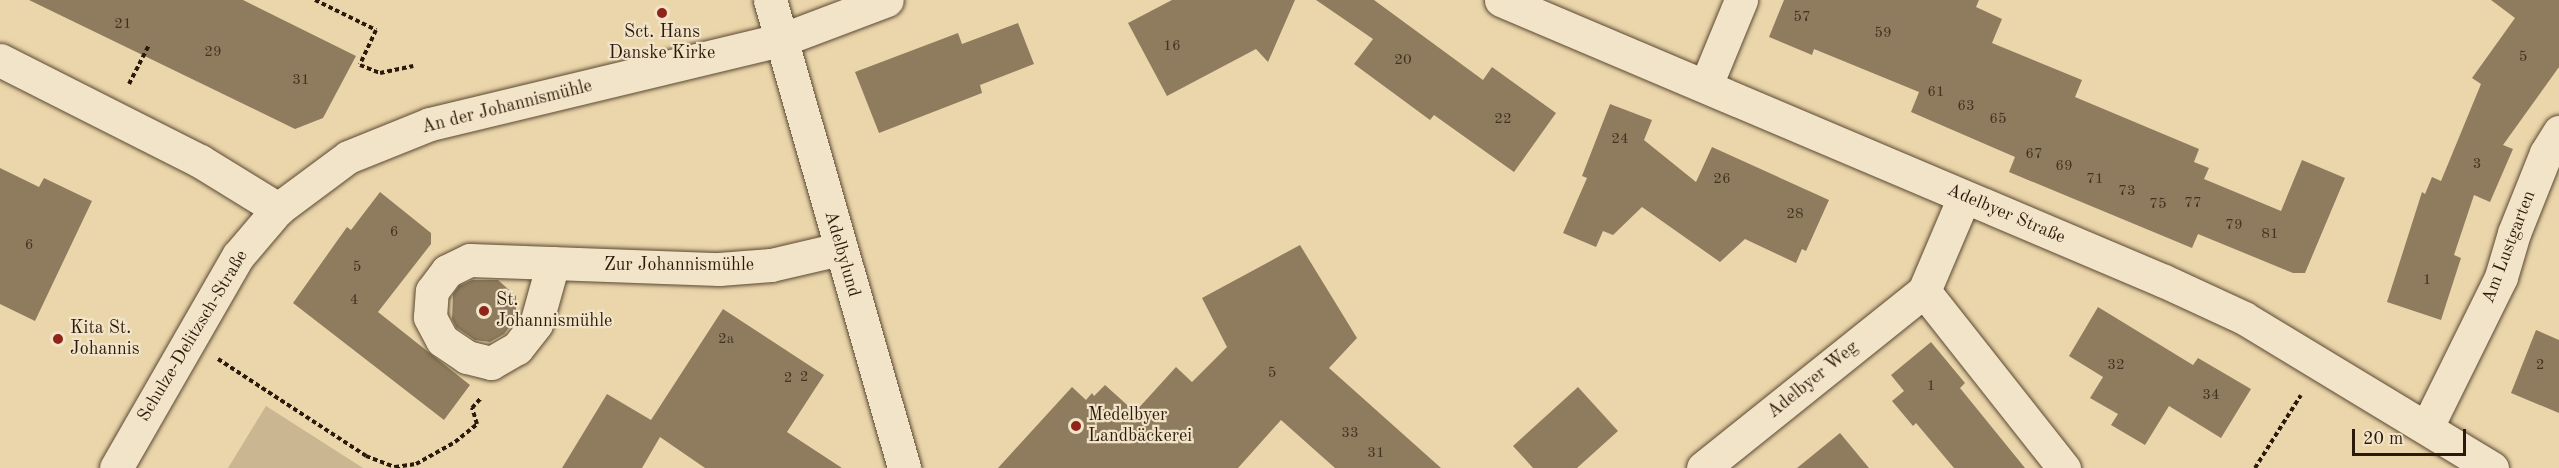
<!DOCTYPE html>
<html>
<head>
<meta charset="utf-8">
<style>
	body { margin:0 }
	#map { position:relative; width:2559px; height:468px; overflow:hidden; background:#ebd6ab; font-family:"Old Standard TT",serif }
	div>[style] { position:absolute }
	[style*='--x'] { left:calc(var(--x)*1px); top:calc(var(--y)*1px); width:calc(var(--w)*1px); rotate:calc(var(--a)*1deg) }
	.green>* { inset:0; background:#cab690 }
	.building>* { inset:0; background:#8f7c5e }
	.path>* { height:4px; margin-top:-2px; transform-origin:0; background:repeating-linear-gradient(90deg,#2b1a0b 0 4.5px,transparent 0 7.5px) }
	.roads { filter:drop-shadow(0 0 2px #5b4933) drop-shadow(0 0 2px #5b4933) }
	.minor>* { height:33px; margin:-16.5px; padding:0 16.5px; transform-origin:16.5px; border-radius:16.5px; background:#f2e4c8 }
	.dots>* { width:16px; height:16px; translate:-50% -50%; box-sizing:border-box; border:3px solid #f2e4c8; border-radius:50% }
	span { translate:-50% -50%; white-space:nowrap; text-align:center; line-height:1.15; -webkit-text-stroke:4.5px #f2e4c8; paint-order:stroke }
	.number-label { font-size:15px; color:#443220 }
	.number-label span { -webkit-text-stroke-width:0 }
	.poi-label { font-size:18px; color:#2b1a0b }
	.left { translate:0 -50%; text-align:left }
	.street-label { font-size:18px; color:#2b1a0b }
	.scale { position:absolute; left:2352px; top:429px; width:114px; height:27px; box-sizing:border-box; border:3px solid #2b1a0b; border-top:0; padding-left:8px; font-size:18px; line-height:21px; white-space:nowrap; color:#2b1a0b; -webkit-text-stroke:4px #f2e4c8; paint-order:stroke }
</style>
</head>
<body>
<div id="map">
	<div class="green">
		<i style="clip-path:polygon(266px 406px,363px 468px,228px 468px)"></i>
	</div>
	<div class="building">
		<i style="clip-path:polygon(29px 0,243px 0,356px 56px,323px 118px,295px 129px)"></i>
		<i style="clip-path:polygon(1172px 0,1295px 0,1268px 62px,1256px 49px,1167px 96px,1128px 23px)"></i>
		<i style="clip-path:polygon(1316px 0,1374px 0,1483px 80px,1492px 67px,1556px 113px,1514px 172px,1434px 115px,1430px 120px,1354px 64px,1373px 39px)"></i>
		<i style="clip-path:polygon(1784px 0,1979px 0,1976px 7px,2002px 19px,1992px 43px,2082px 80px,2075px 97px,2199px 149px,2194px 162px,2209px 168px,2204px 179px,2281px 211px,2302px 160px,2345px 178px,2305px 273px,2293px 273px,2198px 234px,2192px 248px,2009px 172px,2015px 157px,1911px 112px,1919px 92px,1814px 49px,1812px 55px,1769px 37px)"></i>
		<i style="clip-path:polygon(2491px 0,2559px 0,2559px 67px,2503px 145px,2513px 149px,2490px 202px,2474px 195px,2454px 255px,2461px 258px,2441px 320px,2387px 302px,2422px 192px,2425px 194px,2432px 177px,2441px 181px,2481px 84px,2472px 78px,2515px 18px)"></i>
		<i style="clip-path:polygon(1018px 23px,1034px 64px,980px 85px,982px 93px,879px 133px,855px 72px,958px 33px,962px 44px)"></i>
		<i style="clip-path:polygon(1610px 104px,1652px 120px,1644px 140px,1696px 182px,1712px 147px,1829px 200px,1806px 251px,1802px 249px,1796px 263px,1745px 239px,1720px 262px,1642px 207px,1613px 235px,1603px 231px,1596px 247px,1563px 233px,1587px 178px,1582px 176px)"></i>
		<i style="clip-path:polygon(0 168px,39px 187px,44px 178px,92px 201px,35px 321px,0 304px)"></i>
		<i style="clip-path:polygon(380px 192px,431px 233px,431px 244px,378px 312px,470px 385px,444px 420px,293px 303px,347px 227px,351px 230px)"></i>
		<i style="clip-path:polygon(1300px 245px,1357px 338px,1329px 368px,1441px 468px,1335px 468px,1281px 420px,1238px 468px,998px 468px,1072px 387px,1086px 400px,1092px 393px,1094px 396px,1105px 385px,1135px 412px,1176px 367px,1192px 382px,1227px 347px,1202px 298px)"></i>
		<i style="clip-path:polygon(472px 280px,498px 280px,516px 296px,516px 319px,504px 334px,490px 342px,475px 340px,456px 327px,452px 319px,453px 294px,459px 286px)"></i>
		<i style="clip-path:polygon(2098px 307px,2193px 365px,2198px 358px,2251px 389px,2221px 438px,2169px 406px,2145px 445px,2111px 425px,2118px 414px,2090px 398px,2103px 377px,2069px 356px)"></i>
		<i style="clip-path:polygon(723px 309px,824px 375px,787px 432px,842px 468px,705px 468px,660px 437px,642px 468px,562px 468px,607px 394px,651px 420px)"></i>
		<i style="clip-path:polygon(2536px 330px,2559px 340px,2559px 413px,2511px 393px)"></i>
		<i style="clip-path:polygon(1931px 342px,1965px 383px,1960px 388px,2025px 468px,1954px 468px,1916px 423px,1913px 426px,1892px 401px,1904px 391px,1891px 375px)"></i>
		<i style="clip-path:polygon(1578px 387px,1618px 431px,1577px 468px,1533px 468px,1513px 446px)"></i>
		<i style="clip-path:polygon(1840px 433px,1869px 468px,1797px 468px)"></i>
	</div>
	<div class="path">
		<i style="--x:315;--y:0;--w:68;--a:26.2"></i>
		<i style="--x:376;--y:30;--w:38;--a:115"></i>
		<i style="--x:360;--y:65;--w:22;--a:22"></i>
		<i style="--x:380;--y:73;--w:34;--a:-12"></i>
		<i style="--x:129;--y:84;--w:44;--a:-62.9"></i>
		<i style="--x:218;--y:359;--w:177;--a:33.2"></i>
		<i style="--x:366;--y:456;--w:31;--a:21"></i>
		<i style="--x:395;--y:467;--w:21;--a:-8"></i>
		<i style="--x:416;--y:464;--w:45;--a:-29.4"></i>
		<i style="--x:455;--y:442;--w:28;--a:-39"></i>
		<i style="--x:477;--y:424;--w:17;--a:-107"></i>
		<i style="--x:472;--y:408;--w:15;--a:-48"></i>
		<i style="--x:2255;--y:468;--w:86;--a:-57.8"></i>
	</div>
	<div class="roads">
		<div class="minor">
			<i style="--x:770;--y:0;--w:487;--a:74"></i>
			<i style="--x:1501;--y:0;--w:720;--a:22.97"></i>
			<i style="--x:2164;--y:281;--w:88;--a:24.8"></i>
			<i style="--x:2244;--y:318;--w:290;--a:31.2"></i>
			<i style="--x:0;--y:60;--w:224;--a:26.8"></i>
			<i style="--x:200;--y:161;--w:92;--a:31.6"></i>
			<i style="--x:1706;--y:85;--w:92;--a:-67.6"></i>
			<i style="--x:553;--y:263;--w:63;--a:105.6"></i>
			<i style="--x:536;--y:324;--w:31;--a:128"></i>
			<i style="--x:517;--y:348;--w:30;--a:150"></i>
			<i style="--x:491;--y:363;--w:25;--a:-166"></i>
			<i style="--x:467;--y:357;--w:30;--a:-146"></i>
			<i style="--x:442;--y:340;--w:26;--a:-118"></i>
			<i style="--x:430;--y:317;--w:26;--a:-86"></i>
			<i style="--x:432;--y:291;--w:25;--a:-53"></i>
			<i style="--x:447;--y:271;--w:25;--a:-26"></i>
			<i style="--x:470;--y:260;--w:249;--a:2.1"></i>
			<i style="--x:719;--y:269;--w:52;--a:-4.4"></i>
			<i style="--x:771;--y:265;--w:71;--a:-13.1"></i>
			<i style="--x:1924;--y:291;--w:226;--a:51.7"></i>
			<i style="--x:2427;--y:427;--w:167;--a:-63.7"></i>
			<i style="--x:2501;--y:277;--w:46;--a:-73.5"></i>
			<i style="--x:2514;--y:233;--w:86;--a:-68.2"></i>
			<i style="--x:2546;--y:153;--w:25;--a:-58"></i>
			<i style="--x:116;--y:468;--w:245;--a:-60.1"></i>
			<i style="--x:238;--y:256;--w:62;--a:-49.6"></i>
			<i style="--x:278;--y:209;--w:87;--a:-36.6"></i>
			<i style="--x:348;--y:157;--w:88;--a:-21.9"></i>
			<i style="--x:430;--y:124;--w:361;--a:-13.5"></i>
			<i style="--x:781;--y:40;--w:113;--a:-20.7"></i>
			<i style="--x:1703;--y:468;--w:283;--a:-38.7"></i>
			<i style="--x:1924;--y:291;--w:102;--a:-66.9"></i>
		</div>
	</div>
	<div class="dots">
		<i style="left:662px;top:13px;background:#8f2418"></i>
		<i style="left:484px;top:311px;background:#8f2418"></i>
		<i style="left:58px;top:339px;background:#8f2418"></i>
		<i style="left:1076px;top:426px;background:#8f2418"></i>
	</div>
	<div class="number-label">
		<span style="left:1802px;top:18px">57</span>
		<span style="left:123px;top:25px">21</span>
		<span style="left:1883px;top:34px">59</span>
		<span style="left:1172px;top:47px">16</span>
		<span style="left:213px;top:53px">29</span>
		<span style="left:2523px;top:58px">5</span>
		<span style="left:1403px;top:61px">20</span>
		<span style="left:301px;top:81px">31</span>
		<span style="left:1936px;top:93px">61</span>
		<span style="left:1966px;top:107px">63</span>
		<span style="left:1503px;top:120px">22</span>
		<span style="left:1998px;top:120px">65</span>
		<span style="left:1620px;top:140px">24</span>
		<span style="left:2034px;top:155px">67</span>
		<span style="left:2477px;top:165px">3</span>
		<span style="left:2064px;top:167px">69</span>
		<span style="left:1722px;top:180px">26</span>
		<span style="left:2095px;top:180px">71</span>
		<span style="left:2127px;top:192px">73</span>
		<span style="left:2193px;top:204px">77</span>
		<span style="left:2158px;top:205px">75</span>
		<span style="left:1795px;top:215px">28</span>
		<span style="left:2234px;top:226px">79</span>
		<span style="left:394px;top:233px">6</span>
		<span style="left:2270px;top:235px">81</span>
		<span style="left:29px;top:246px">6</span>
		<span style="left:357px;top:268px">5</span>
		<span style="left:2427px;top:281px">1</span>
		<span style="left:354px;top:301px">4</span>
		<span style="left:726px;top:340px">2a</span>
		<span style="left:2116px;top:366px">32</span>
		<span style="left:2540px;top:366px">2</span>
		<span style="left:1272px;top:374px">5</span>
		<span style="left:804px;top:378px">2</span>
		<span style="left:788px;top:379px">2</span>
		<span style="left:1931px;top:387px">1</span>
		<span style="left:2211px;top:396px">34</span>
		<span style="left:1350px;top:434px">33</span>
		<span style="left:1376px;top:454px">31</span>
	</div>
	<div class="poi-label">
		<span style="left:662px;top:43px">Sct. Hans<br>Danske Kirke</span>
		<span class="left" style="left:496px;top:311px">St.<br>Johannismühle</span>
		<span class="left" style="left:70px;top:339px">Kita St.<br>Johannis</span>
		<span class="left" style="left:1088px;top:426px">Medelbyer<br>Landbäckerei</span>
	</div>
	<div class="street-label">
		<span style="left:507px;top:107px;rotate:-14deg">An der Johannismühle</span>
		<span style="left:2006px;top:214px;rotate:23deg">Adelbyer Straße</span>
		<span style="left:2509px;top:247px;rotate:-69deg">Am Lustgarten</span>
		<span style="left:842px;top:254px;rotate:74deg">Adelbylund</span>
		<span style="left:679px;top:265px">Zur Johannismühle</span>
		<span style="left:193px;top:336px;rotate:-59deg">Schulze-Delitzsch-Straße</span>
		<span style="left:1813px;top:380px;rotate:-39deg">Adelbyer Weg</span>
	</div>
	<div class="scale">20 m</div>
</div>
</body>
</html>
